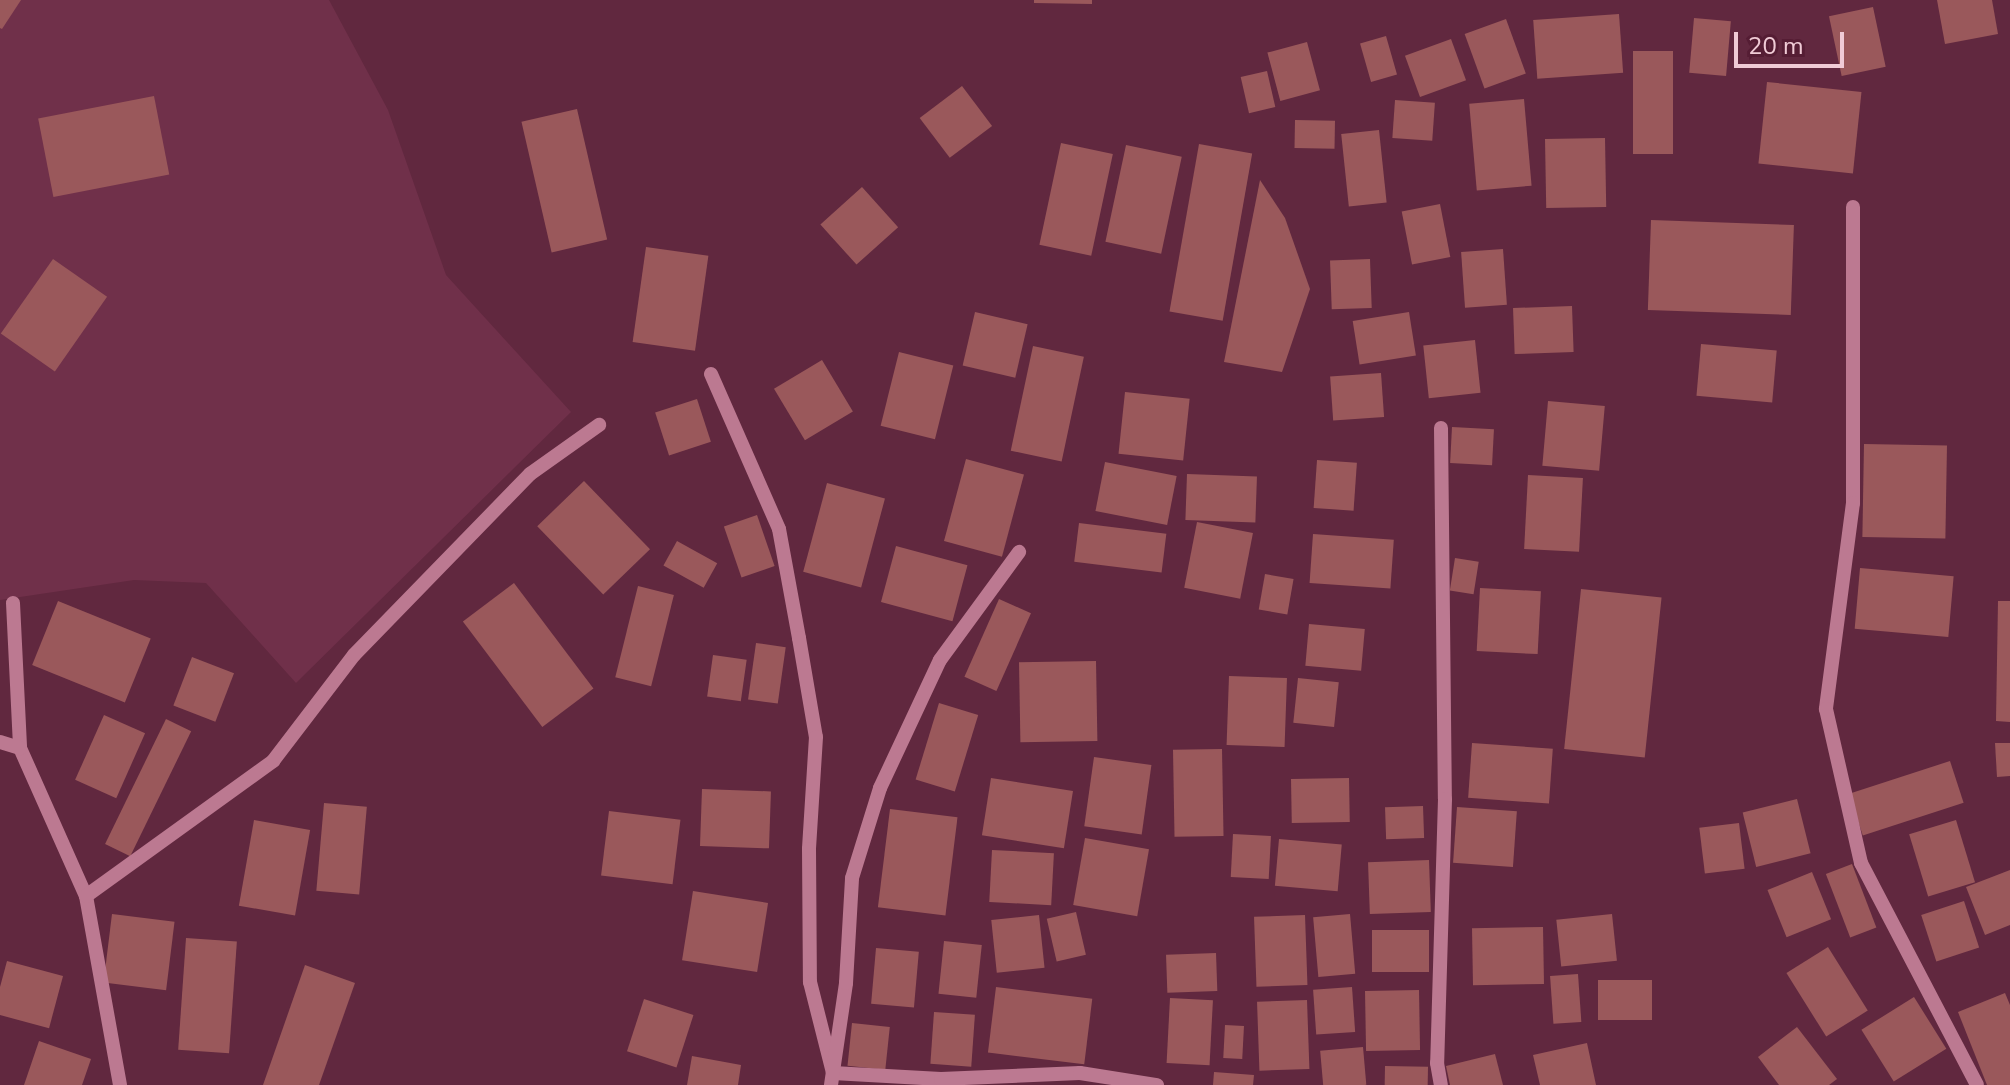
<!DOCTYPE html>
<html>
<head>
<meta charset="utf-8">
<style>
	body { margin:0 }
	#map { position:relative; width:2010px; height:1085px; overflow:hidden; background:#61283f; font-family:"Nunito Sans",sans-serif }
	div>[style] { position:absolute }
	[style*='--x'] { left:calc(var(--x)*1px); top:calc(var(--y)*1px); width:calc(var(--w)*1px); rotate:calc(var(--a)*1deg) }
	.built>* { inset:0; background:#70304a }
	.building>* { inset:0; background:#9a585b; transform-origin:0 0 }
	.minor>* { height:14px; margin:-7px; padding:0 7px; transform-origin:7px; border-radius:7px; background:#bc7991 }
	span { translate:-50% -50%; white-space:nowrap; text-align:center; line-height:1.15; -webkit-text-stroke:7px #551d34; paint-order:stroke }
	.scale { position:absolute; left:1734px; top:32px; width:110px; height:36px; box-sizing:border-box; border:4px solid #f0cbd6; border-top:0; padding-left:10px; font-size:24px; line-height:28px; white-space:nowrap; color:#f0cbd6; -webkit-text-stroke:6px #551d34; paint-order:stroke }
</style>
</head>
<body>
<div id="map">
	<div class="built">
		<i style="clip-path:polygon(0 0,329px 0,388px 110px,446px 275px,571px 412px,296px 683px,206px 583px,134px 580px,0 600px)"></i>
	</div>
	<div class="building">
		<i style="clip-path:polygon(0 0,21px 0,2px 29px,0 28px)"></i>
		<i style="clip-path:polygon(1034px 0,1092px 0,1092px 4px,1034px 3px)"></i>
		<i style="clip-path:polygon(1937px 0,1992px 0,1998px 34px,1945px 44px)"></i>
		<i style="left:1873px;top:7px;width:61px;height:45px;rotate:78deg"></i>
		<i style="left:1619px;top:14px;width:59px;height:86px;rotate:86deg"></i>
		<i style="left:1694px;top:18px;width:37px;height:55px;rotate:5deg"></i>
		<i style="left:1506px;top:19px;width:58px;height:44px;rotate:70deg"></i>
		<i style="left:1386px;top:36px;width:40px;height:27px;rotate:74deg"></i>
		<i style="left:1451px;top:39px;width:44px;height:49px;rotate:70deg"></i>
		<i style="left:1307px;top:42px;width:50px;height:41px;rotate:75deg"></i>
		<i style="left:1633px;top:51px;width:40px;height:103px"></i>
		<i style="left:1267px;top:71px;width:37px;height:27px;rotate:77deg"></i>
		<i style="left:1767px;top:82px;width:95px;height:82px;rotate:6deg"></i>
		<i style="left:962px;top:86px;width:50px;height:53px;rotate:53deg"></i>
		<i style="left:154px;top:96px;width:80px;height:118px;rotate:79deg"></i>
		<i style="left:1524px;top:99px;width:87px;height:55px;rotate:85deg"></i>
		<i style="left:1395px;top:100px;width:40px;height:38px;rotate:4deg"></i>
		<i style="left:577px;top:109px;width:134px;height:57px;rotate:77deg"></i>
		<i style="left:1295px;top:120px;width:40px;height:28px;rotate:1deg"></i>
		<i style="left:1379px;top:130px;width:73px;height:38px;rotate:84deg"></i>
		<i style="left:1605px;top:138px;width:69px;height:60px;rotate:89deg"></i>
		<i style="left:1061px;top:143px;width:53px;height:104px;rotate:12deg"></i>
		<i style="left:1199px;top:144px;width:54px;height:170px;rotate:10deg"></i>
		<i style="left:1126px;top:145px;width:57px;height:99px;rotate:12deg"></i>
		<i style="clip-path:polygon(1260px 180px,1285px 218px,1310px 289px,1282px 372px,1224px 362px)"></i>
		<i style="left:862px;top:187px;width:54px;height:56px;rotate:48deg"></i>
		<i style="left:1440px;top:204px;width:54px;height:39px;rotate:79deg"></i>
		<i style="left:1651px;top:220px;width:143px;height:90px;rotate:2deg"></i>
		<i style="left:646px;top:247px;width:63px;height:96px;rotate:8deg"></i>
		<i style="left:1503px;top:249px;width:56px;height:42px;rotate:86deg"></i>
		<i style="left:53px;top:259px;width:66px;height:91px;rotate:35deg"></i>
		<i style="left:1370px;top:259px;width:49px;height:40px;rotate:88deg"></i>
		<i style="left:1572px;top:306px;width:46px;height:59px;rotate:88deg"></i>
		<i style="left:975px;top:312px;width:54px;height:55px;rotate:13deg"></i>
		<i style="left:1409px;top:312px;width:44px;height:57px;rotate:81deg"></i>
		<i style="left:1475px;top:340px;width:53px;height:52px;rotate:84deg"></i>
		<i style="left:1701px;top:344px;width:76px;height:52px;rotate:5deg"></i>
		<i style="left:1033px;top:346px;width:52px;height:107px;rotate:12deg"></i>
		<i style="left:899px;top:352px;width:56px;height:76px;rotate:14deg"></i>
		<i style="left:822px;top:360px;width:60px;height:56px;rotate:59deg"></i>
		<i style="left:1381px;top:373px;width:44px;height:51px;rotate:86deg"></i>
		<i style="left:1125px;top:392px;width:65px;height:62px;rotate:6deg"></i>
		<i style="left:697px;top:399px;width:45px;height:44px;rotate:72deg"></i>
		<i style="left:1548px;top:401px;width:57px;height:65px;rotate:5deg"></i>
		<i style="left:1452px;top:427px;width:42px;height:36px;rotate:3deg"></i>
		<i style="left:1864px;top:444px;width:83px;height:93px;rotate:1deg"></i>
		<i style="left:966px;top:459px;width:60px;height:85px;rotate:15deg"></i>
		<i style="left:1317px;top:460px;width:40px;height:48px;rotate:4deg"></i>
		<i style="left:1105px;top:462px;width:73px;height:50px;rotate:11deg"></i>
		<i style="left:1187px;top:474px;width:70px;height:46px;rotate:2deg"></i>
		<i style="left:1528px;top:475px;width:55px;height:74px;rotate:3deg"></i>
		<i style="left:584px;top:481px;width:95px;height:65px;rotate:46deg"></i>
		<i style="left:827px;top:483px;width:60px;height:92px;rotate:15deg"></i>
		<i style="left:757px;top:515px;width:54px;height:35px;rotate:71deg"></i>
		<i style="left:1197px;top:522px;width:57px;height:67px;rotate:11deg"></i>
		<i style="left:1079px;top:523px;width:88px;height:39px;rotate:7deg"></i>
		<i style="left:1313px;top:534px;width:81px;height:49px;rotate:4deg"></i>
		<i style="left:677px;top:541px;width:46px;height:28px;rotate:29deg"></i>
		<i style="left:896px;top:546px;width:74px;height:58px;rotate:15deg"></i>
		<i style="left:1455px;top:558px;width:24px;height:33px;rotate:9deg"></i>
		<i style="left:1860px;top:568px;width:94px;height:61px;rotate:5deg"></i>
		<i style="left:1265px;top:574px;width:29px;height:36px;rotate:10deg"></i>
		<i style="left:514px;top:583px;width:132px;height:64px;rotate:53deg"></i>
		<i style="left:638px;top:586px;width:37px;height:94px;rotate:14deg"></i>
		<i style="left:1480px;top:588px;width:61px;height:63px;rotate:3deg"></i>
		<i style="left:1581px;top:589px;width:81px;height:161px;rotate:6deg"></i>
		<i style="left:999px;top:599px;width:35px;height:85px;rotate:24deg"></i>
		<i style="left:58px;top:601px;width:100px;height:69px;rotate:22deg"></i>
		<i style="clip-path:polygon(1998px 601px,2010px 601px,2010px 722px,1996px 721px)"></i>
		<i style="left:1309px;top:624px;width:56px;height:42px;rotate:5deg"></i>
		<i style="left:756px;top:643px;width:30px;height:57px;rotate:8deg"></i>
		<i style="left:713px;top:655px;width:34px;height:42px;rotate:8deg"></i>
		<i style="left:192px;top:657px;width:45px;height:52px;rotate:21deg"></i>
		<i style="left:1096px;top:661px;width:80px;height:77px;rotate:89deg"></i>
		<i style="left:1229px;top:676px;width:58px;height:69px;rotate:2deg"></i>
		<i style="left:1298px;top:678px;width:41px;height:45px;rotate:6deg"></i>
		<i style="left:939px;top:703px;width:41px;height:80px;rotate:17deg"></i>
		<i style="left:104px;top:715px;width:45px;height:71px;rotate:24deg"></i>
		<i style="left:166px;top:719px;width:28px;height:139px;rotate:26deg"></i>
		<i style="left:1472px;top:743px;width:81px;height:55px;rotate:4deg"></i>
		<i style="clip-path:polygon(1995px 743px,2010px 743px,2010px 776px,1997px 777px)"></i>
		<i style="left:1222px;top:749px;width:87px;height:49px;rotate:89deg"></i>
		<i style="left:1094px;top:757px;width:58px;height:70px;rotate:8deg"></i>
		<i style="left:1950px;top:761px;width:44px;height:106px;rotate:72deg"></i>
		<i style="left:991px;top:778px;width:83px;height:58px;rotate:9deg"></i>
		<i style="left:1349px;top:778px;width:44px;height:58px;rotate:89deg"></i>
		<i style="left:702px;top:789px;width:69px;height:57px;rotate:2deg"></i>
		<i style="left:1797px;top:799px;width:56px;height:56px;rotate:76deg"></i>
		<i style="left:324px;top:803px;width:43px;height:88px;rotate:5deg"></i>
		<i style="left:1423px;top:806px;width:32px;height:38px;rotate:88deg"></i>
		<i style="left:1457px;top:807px;width:60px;height:56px;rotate:4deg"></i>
		<i style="left:890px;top:809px;width:68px;height:99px;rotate:7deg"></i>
		<i style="left:609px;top:811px;width:72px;height:65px;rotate:7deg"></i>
		<i style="left:254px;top:820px;width:57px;height:87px;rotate:10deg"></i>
		<i style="left:1956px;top:820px;width:65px;height:49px;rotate:73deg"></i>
		<i style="left:1739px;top:823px;width:46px;height:40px;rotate:83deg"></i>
		<i style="left:1233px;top:834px;width:38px;height:43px;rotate:3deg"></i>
		<i style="left:1085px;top:838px;width:65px;height:68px;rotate:10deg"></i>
		<i style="left:1279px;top:839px;width:63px;height:47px;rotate:5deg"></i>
		<i style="left:992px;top:850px;width:62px;height:52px;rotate:3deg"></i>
		<i style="left:1429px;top:860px;width:52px;height:61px;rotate:88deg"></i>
		<i style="left:1852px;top:864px;width:68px;height:28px;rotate:69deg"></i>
		<i style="clip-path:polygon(2010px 870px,2010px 925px,1985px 935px,1966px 887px)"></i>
		<i style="left:1812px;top:872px;width:51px;height:48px;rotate:68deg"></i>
		<i style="left:693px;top:891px;width:76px;height:70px;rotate:9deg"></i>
		<i style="left:1964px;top:901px;width:49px;height:45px;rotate:72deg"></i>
		<i style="left:1076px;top:912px;width:44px;height:30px;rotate:77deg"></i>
		<i style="left:112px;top:914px;width:63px;height:69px;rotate:7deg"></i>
		<i style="left:1350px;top:914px;width:60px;height:37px;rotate:85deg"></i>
		<i style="left:1612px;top:914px;width:47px;height:56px;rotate:84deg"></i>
		<i style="left:1039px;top:915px;width:53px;height:48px;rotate:84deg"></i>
		<i style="left:1305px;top:915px;width:70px;height:51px;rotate:88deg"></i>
		<i style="left:1543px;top:927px;width:57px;height:71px;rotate:89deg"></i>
		<i style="left:1372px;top:930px;width:57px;height:42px"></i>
		<i style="left:186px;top:938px;width:51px;height:112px;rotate:4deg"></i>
		<i style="left:944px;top:941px;width:38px;height:53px;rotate:6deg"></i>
		<i style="left:1828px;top:947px;width:75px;height:49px;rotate:58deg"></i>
		<i style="left:876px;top:948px;width:43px;height:56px;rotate:5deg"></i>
		<i style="left:1216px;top:953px;width:38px;height:50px;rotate:88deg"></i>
		<i style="left:7px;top:961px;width:58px;height:54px;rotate:15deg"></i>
		<i style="clip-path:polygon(305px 965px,355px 983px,319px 1085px,263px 1085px)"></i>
		<i style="left:1578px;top:974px;width:48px;height:28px;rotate:86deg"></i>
		<i style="left:1598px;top:980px;width:54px;height:40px"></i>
		<i style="left:996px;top:987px;width:97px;height:66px;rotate:7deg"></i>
		<i style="left:1352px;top:987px;width:45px;height:39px;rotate:86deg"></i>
		<i style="left:1419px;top:990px;width:60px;height:54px;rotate:89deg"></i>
		<i style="clip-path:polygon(2005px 993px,2010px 1005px,2010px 1085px,1987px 1085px,1958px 1012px)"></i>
		<i style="left:1914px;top:997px;width:61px;height:62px;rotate:58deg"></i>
		<i style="left:1170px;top:998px;width:43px;height:65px;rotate:3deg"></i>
		<i style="left:644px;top:999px;width:52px;height:55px;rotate:18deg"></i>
		<i style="left:1307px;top:1000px;width:69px;height:50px;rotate:88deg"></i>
		<i style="left:934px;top:1012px;width:41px;height:52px;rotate:4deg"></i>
		<i style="left:852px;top:1023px;width:38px;height:43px;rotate:6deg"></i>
		<i style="left:1225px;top:1025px;width:19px;height:33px;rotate:3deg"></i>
		<i style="clip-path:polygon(1797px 1027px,1837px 1079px,1829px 1085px,1779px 1085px,1758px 1057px)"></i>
		<i style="clip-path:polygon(39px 1041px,91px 1059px,82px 1085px,24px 1085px)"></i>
		<i style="clip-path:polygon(1587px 1043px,1596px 1085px,1540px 1085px,1533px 1055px)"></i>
		<i style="left:1363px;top:1047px;width:38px;height:43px;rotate:85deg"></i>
		<i style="clip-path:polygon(1495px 1054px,1503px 1085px,1450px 1085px,1446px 1066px)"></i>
		<i style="clip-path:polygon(692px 1056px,741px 1065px,738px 1085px,687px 1085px)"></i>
		<i style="left:1385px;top:1066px;width:43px;height:19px;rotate:1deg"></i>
		<i style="clip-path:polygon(1214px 1072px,1254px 1075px,1253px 1085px,1213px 1085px)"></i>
	</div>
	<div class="minor">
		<i style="--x:1853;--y:207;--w:296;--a:90"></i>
		<i style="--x:1853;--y:503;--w:208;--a:97.5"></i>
		<i style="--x:1826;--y:709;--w:158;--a:77.2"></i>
		<i style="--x:1861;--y:863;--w:250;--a:62.4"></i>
		<i style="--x:711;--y:374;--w:169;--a:66.3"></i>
		<i style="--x:779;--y:529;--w:111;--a:79.6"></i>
		<i style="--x:799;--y:638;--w:100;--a:80.3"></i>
		<i style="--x:816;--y:737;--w:112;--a:93.6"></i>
		<i style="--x:809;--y:849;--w:133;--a:89.6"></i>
		<i style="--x:810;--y:982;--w:94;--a:75.8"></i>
		<i style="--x:833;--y:1073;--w:108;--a:3.2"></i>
		<i style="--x:941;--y:1079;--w:139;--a:-2.5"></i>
		<i style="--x:1080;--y:1073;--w:78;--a:8.9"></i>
		<i style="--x:1441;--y:428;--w:371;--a:89.4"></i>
		<i style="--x:1445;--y:799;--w:264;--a:91.7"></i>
		<i style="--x:1437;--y:1063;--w:22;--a:80"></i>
		<i style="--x:13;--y:603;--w:145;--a:87.2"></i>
		<i style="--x:20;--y:748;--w:162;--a:66"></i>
		<i style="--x:86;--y:896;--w:192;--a:79.8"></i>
		<i style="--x:0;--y:742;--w:21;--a:17"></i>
		<i style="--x:86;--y:896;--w:231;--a:-35.8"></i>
		<i style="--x:273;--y:761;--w:133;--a:-52.6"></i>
		<i style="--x:354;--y:655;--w:252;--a:-45.8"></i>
		<i style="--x:530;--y:474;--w:85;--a:-35.4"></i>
		<i style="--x:831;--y:1085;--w:103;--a:-81.6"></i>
		<i style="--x:846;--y:983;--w:105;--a:-86.7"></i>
		<i style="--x:852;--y:878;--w:94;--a:-72.7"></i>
		<i style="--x:880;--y:788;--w:141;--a:-64.9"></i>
		<i style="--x:940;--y:660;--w:134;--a:-53.8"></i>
	</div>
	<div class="scale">20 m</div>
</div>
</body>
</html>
